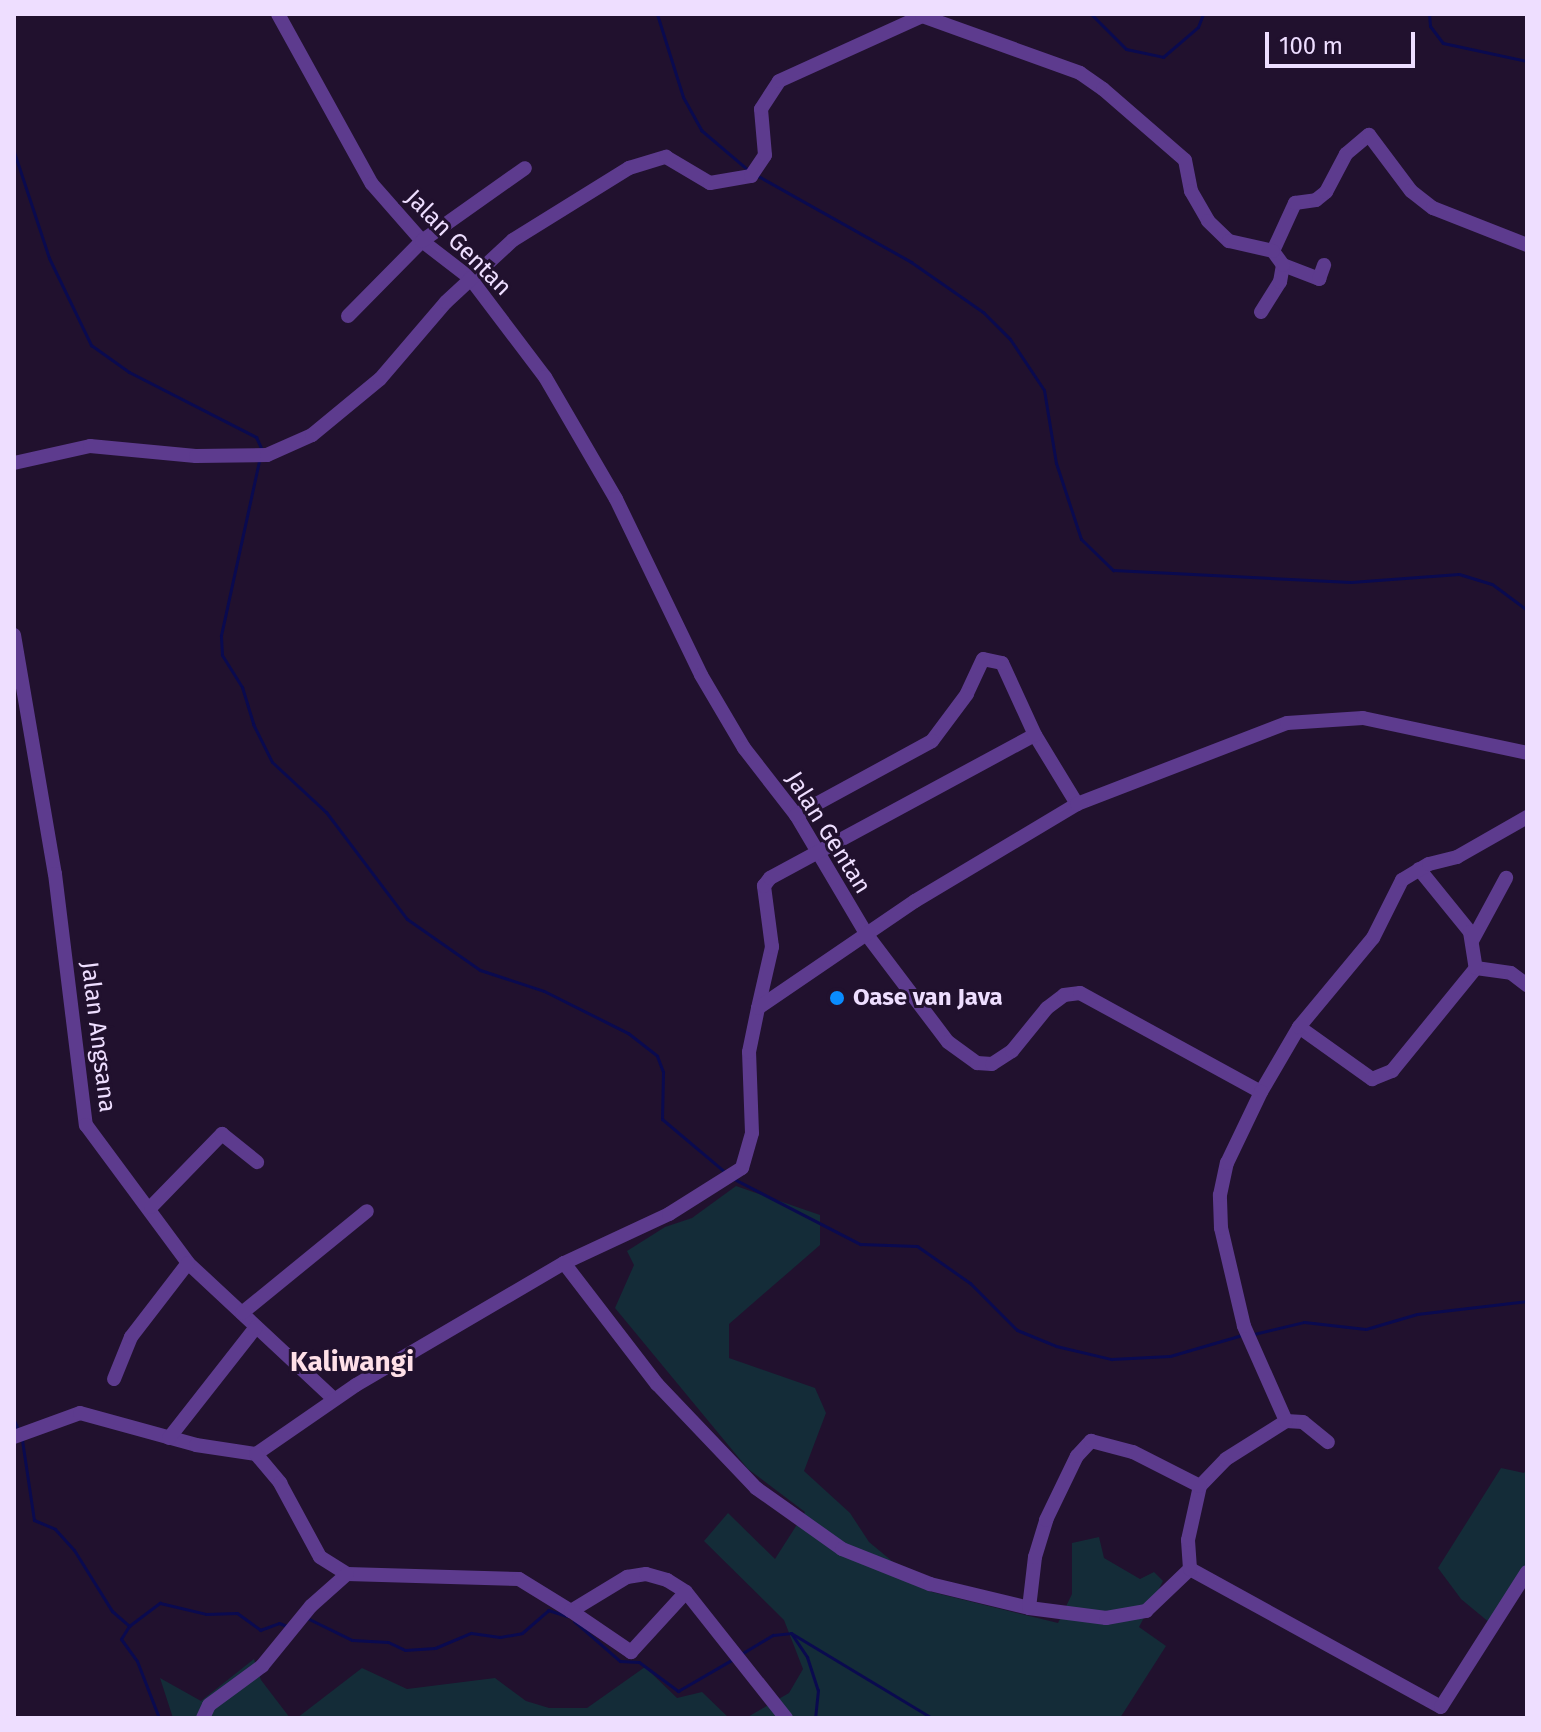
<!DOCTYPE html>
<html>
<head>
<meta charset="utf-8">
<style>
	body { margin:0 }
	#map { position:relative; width:1541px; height:1732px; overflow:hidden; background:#21112e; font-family:"Fira Sans",sans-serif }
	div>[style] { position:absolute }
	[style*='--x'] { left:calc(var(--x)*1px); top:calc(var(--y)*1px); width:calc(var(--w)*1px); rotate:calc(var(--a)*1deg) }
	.green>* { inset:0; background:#142c38 }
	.stream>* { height:3px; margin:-1.5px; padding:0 1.5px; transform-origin:1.5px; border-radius:1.5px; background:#0a0a4f }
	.minor>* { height:14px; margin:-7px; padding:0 7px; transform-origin:7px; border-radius:7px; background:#5d3b8e }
	.dots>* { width:22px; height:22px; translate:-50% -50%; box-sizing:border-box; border:4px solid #21112e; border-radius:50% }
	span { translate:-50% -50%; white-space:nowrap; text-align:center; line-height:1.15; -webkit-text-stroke:6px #21112e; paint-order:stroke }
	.street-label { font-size:24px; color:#eedeff }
	.poi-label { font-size:24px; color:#eedeff; font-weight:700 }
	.left { translate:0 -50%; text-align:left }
	.quarter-label { font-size:28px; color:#ffe0e8; font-weight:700 }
	.frame { position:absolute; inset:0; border:16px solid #eedeff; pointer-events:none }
	.scale { position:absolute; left:1265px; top:32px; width:150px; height:36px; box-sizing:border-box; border:4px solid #eedeff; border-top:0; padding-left:10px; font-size:24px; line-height:28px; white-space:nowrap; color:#eedeff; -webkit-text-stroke:6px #21112e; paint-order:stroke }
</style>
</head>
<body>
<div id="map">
	<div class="green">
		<i style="clip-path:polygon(736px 1186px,820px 1215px,820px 1245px,729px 1324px,729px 1358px,815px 1388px,826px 1413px,804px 1471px,850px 1513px,869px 1542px,928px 1591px,1058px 1623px,1072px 1594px,1072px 1543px,1099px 1537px,1104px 1558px,1140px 1579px,1154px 1572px,1163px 1581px,1139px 1627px,1166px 1646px,1120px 1718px,746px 1718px,789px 1693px,803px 1669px,784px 1620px,704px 1541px,728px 1513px,775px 1559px,805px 1512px,748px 1469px,615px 1308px,634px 1265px,627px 1251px,665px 1227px,692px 1218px)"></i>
		<i style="clip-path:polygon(1501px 1468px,1524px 1473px,1527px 1468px,1527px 1581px,1496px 1628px,1461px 1599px,1438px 1568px)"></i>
		<i style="clip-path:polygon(254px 1659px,261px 1680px,290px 1718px,173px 1718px,160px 1678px,201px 1701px)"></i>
		<i style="clip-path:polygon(645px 1667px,677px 1698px,702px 1692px,729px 1718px,297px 1718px,362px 1668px,407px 1689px,495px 1678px,526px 1701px,549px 1708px,587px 1708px)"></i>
	</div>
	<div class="stream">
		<i style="--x:657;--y:14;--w:87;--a:72.6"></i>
		<i style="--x:683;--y:97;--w:38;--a:61"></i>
		<i style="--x:701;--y:130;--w:62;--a:40.4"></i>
		<i style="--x:1091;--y:14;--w:49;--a:45"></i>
		<i style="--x:1126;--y:49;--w:38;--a:12"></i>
		<i style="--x:1163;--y:57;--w:46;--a:-40.6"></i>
		<i style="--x:1198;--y:27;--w:14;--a:-69"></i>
		<i style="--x:1429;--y:14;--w:12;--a:85"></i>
		<i style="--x:1430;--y:26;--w:21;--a:53"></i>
		<i style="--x:1443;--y:43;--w:86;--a:12.1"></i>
		<i style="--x:14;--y:152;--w:112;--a:71.7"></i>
		<i style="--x:49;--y:258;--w:97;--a:64.2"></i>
		<i style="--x:91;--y:345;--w:47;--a:35.4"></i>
		<i style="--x:129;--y:372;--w:143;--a:27.1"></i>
		<i style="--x:256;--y:437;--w:14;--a:65"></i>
		<i style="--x:758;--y:176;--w:176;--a:29.3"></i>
		<i style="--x:911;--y:262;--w:88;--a:34.8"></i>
		<i style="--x:983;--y:312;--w:38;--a:45"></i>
		<i style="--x:1010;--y:339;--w:61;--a:56.3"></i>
		<i style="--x:1044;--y:390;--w:74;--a:80.7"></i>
		<i style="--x:1056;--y:463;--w:80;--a:71.8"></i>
		<i style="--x:1081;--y:539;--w:45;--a:44.1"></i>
		<i style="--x:1113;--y:570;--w:238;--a:2.9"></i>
		<i style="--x:1351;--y:582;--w:108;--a:-4.2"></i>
		<i style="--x:1459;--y:574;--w:34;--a:17"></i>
		<i style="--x:1492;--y:584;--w:44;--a:36.6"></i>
		<i style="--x:259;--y:461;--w:179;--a:102.3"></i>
		<i style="--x:221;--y:636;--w:19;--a:87"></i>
		<i style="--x:222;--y:655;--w:38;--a:58"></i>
		<i style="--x:242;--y:687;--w:39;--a:73"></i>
		<i style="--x:253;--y:724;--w:42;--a:63.4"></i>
		<i style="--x:272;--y:762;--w:74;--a:42.8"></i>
		<i style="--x:326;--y:812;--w:134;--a:52.9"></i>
		<i style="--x:407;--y:919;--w:89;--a:34.9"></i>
		<i style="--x:480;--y:970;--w:67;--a:18.2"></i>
		<i style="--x:544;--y:991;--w:94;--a:26.6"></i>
		<i style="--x:628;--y:1033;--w:37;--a:38"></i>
		<i style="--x:657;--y:1056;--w:17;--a:69"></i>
		<i style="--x:663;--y:1072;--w:47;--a:91.2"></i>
		<i style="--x:662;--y:1119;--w:82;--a:40.1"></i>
		<i style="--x:734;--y:1179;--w:142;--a:27.3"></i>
		<i style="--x:860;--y:1244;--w:57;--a:2"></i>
		<i style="--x:917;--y:1246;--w:65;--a:34.9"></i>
		<i style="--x:970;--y:1283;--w:66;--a:45"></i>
		<i style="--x:1017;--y:1330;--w:42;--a:22.3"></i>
		<i style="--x:1056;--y:1346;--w:57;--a:13.3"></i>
		<i style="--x:1111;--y:1359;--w:59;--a:-2.9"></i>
		<i style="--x:1170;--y:1356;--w:75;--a:-16.3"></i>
		<i style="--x:1254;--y:1334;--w:51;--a:-13.5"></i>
		<i style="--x:1304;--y:1322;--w:62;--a:6.4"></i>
		<i style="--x:1366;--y:1329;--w:53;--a:-16.4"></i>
		<i style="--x:1417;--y:1314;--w:111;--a:-6.7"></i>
		<i style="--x:14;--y:1420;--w:10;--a:66"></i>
		<i style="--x:22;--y:1440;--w:81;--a:81.5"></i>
		<i style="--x:34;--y:1520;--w:23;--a:23"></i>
		<i style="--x:55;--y:1529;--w:28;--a:48"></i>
		<i style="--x:74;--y:1550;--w:72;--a:58.1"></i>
		<i style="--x:112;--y:1611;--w:23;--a:41"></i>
		<i style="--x:129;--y:1626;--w:15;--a:122"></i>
		<i style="--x:121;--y:1639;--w:27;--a:54"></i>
		<i style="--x:137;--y:1661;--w:61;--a:68.9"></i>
		<i style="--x:309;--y:1619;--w:48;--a:26"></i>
		<i style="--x:352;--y:1640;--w:36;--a:3"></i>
		<i style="--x:388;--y:1642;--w:19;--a:25"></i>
		<i style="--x:405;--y:1650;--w:30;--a:-4"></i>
		<i style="--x:435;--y:1648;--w:39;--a:-23"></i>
		<i style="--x:471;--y:1633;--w:29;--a:8"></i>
		<i style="--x:500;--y:1637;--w:22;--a:-10"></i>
		<i style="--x:522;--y:1633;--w:35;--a:-41"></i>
		<i style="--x:548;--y:1610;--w:20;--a:18"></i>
		<i style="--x:574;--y:1621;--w:61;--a:41"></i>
		<i style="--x:620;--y:1661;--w:19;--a:3"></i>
		<i style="--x:639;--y:1662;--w:49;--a:36.6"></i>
		<i style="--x:678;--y:1691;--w:66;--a:-30.1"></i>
		<i style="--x:129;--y:1626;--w:39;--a:-37"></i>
		<i style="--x:160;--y:1603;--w:47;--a:13.4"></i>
		<i style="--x:206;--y:1614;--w:31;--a:-2"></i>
		<i style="--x:237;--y:1613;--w:29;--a:36"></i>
		<i style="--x:260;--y:1630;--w:20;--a:-20"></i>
		<i style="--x:279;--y:1623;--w:9;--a:21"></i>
		<i style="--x:791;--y:1633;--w:29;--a:56"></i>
		<i style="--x:807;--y:1657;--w:35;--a:72"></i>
		<i style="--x:818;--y:1690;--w:28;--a:96"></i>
		<i style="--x:741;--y:1654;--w:37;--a:-31"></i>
		<i style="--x:773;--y:1635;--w:18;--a:-6"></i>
		<i style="--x:791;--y:1633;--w:165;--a:31.1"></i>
	</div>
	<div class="minor">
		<i style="--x:278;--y:14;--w:194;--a:61.1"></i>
		<i style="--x:372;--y:184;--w:76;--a:48.7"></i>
		<i style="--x:422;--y:241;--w:61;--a:37.6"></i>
		<i style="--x:470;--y:278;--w:124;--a:52.9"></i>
		<i style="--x:545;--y:377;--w:141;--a:59.8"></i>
		<i style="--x:616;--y:499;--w:195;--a:64.2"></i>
		<i style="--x:701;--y:675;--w:85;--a:59.5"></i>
		<i style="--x:744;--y:748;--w:85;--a:52.2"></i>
		<i style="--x:796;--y:815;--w:139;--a:59.4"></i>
		<i style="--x:867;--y:935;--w:134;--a:52.9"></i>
		<i style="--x:948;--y:1042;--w:36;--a:36"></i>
		<i style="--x:977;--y:1063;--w:15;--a:4"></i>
		<i style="--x:992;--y:1064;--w:24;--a:-33"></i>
		<i style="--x:1012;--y:1051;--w:55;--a:-50.9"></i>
		<i style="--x:1047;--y:1008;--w:21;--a:-37"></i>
		<i style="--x:1064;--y:995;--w:16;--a:-7"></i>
		<i style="--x:1080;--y:993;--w:206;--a:28.7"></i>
		<i style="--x:1261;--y:1092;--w:75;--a:-59.7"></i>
		<i style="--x:1299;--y:1027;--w:90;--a:35.5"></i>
		<i style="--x:1372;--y:1079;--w:22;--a:-22"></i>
		<i style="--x:1392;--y:1071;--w:133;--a:-50.8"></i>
		<i style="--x:1476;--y:968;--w:35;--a:8"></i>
		<i style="--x:1511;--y:973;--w:20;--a:37"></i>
		<i style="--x:1273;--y:251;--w:53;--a:-65.4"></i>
		<i style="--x:1295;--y:203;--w:21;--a:-8"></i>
		<i style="--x:1316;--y:200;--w:13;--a:-39"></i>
		<i style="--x:1326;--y:192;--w:43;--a:-62.2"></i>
		<i style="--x:1346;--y:154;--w:30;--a:-40"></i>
		<i style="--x:1369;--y:135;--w:70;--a:53.1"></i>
		<i style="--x:1411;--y:191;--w:28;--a:38"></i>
		<i style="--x:1433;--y:208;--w:101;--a:21.5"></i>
		<i style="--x:1283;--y:265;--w:39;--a:21"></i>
		<i style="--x:1319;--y:279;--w:15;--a:-70"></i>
		<i style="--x:1261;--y:312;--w:36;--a:-58"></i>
		<i style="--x:1280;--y:282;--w:17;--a:-80"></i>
		<i style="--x:1283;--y:265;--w:17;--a:-126"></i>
		<i style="--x:348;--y:316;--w:105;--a:-45.4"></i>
		<i style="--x:422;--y:241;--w:126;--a:-35.3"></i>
		<i style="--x:14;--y:463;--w:78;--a:-12.6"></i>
		<i style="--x:90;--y:446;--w:106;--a:5.4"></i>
		<i style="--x:196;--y:456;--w:71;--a:-0.8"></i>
		<i style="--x:267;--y:455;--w:49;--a:-24"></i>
		<i style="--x:312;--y:435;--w:88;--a:-39.5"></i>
		<i style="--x:380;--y:379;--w:101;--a:-49.4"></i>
		<i style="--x:446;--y:302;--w:91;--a:-42.8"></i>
		<i style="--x:513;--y:240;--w:137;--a:-31.8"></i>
		<i style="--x:629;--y:168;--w:39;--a:-17"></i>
		<i style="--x:666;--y:157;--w:51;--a:30.6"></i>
		<i style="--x:710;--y:183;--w:42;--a:-9.7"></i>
		<i style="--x:751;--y:176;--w:25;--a:-56"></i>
		<i style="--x:765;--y:155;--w:46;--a:-95"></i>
		<i style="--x:761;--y:109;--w:33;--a:-57"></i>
		<i style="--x:779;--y:81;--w:157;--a:-24.4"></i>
		<i style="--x:922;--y:16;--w:168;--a:19.8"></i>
		<i style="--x:1080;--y:73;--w:28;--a:35"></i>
		<i style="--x:1103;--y:89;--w:108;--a:40.9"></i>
		<i style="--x:1185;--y:160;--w:32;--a:79"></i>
		<i style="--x:1191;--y:191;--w:34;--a:60"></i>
		<i style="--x:1208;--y:221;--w:29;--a:44"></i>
		<i style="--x:1229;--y:241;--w:45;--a:12.8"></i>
		<i style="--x:14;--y:635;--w:242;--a:80.3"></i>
		<i style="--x:55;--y:874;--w:253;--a:83"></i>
		<i style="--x:86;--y:1125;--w:172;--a:53.5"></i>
		<i style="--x:188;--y:1263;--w:200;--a:43"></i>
		<i style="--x:1035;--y:735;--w:81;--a:58.7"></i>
		<i style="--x:1419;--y:869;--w:81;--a:51"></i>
		<i style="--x:1470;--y:932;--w:36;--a:81"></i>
		<i style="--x:1472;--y:941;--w:72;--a:-61.6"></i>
		<i style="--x:758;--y:1008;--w:63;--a:-77.1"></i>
		<i style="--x:772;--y:947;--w:62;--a:-97.5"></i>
		<i style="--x:764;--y:886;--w:10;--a:-53"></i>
		<i style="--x:770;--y:878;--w:301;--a:-28.4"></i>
		<i style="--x:1035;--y:735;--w:79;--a:-114.6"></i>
		<i style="--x:1002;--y:663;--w:19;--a:-168"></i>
		<i style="--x:983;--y:659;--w:38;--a:115"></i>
		<i style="--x:967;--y:694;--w:59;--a:126.7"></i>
		<i style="--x:932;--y:741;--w:155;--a:151.4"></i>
		<i style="--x:1299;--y:1027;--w:116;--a:-50.3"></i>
		<i style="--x:1373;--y:938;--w:65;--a:-63.4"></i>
		<i style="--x:1402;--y:880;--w:31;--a:-31"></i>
		<i style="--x:1429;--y:864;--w:29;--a:-14"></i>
		<i style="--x:1457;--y:857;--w:81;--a:-29.7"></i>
		<i style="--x:151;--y:1207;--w:102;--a:-45.8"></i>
		<i style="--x:222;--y:1134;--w:45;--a:38.7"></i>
		<i style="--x:564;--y:1263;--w:116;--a:-25"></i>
		<i style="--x:669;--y:1214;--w:86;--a:-32.2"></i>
		<i style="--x:742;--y:1168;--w:36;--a:-74"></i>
		<i style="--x:752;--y:1133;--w:81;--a:-92.1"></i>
		<i style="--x:749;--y:1052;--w:45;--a:-78.4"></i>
		<i style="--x:758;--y:1008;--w:190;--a:-34.3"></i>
		<i style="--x:915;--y:901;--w:189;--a:-30.9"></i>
		<i style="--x:1077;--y:804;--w:225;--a:-21.1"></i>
		<i style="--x:1287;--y:723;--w:76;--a:-3.8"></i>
		<i style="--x:1363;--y:718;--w:168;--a:12"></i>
		<i style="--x:242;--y:1313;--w:161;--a:-39.2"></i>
		<i style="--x:114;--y:1379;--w:45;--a:-68"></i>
		<i style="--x:131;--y:1337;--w:93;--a:-52.4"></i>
		<i style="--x:1286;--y:1421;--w:17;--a:3"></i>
		<i style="--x:1303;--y:1422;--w:32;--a:39"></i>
		<i style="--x:14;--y:1437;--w:70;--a:-20"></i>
		<i style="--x:80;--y:1413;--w:120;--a:15.4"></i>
		<i style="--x:196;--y:1445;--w:61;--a:8.5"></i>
		<i style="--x:256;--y:1454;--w:121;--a:-34.6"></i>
		<i style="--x:356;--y:1385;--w:241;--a:-30.4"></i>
		<i style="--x:564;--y:1263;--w:153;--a:52.5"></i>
		<i style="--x:657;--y:1384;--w:144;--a:46.4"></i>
		<i style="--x:756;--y:1488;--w:105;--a:35.3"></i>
		<i style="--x:842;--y:1549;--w:95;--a:21.7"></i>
		<i style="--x:930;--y:1584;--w:102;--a:13.6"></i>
		<i style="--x:1029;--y:1608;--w:78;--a:7.4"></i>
		<i style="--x:1106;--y:1618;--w:41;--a:-9.9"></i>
		<i style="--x:1146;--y:1611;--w:61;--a:-43.7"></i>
		<i style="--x:1190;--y:1569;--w:286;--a:28.8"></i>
		<i style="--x:1441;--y:1707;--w:160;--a:-57.5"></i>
		<i style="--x:169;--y:1438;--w:141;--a:-51.9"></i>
		<i style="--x:256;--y:1454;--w:38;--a:50"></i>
		<i style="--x:280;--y:1483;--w:84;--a:61.6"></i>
		<i style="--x:320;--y:1557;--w:32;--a:32"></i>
		<i style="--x:347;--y:1574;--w:172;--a:1.7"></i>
		<i style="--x:519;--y:1579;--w:61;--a:31.6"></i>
		<i style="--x:571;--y:1611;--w:66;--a:-31.3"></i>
		<i style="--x:627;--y:1577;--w:19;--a:-9"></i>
		<i style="--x:646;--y:1574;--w:22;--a:16"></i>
		<i style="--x:667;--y:1580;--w:22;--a:32"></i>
		<i style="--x:686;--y:1592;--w:161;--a:51.6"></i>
		<i style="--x:1190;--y:1569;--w:29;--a:-94"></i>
		<i style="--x:1188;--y:1540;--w:55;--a:-77.5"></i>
		<i style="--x:1200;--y:1486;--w:37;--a:-46"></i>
		<i style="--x:1226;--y:1459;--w:71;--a:-32.3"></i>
		<i style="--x:1286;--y:1421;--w:104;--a:-113.9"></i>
		<i style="--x:1244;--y:1326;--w:101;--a:-103.2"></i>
		<i style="--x:1221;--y:1228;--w:33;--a:-92"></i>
		<i style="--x:1220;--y:1195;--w:33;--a:-78"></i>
		<i style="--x:1227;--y:1163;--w:79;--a:-64.4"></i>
		<i style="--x:1029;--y:1608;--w:51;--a:-83.3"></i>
		<i style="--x:1035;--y:1557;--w:39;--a:-73"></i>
		<i style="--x:1046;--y:1520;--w:71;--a:-64.2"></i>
		<i style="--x:1077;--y:1456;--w:21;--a:-47"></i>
		<i style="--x:1091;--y:1441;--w:43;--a:14.7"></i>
		<i style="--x:1133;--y:1452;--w:75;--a:26.9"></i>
		<i style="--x:571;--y:1611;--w:73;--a:34.3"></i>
		<i style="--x:631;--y:1652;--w:81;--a:-47.5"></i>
		<i style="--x:203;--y:1718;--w:14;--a:-65"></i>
		<i style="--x:209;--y:1705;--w:66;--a:-36.3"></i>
		<i style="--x:262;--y:1666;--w:77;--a:-50.8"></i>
		<i style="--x:311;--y:1606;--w:48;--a:-41.6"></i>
	</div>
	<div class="dots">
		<i style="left:837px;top:998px;background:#0a8cff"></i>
	</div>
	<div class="street-label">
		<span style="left:458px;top:243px;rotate:45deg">Jalan Gentan</span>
		<span style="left:828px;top:833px;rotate:58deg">Jalan Gentan</span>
		<span style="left:98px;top:1037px;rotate:83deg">Jalan Angsana</span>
	</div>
	<div class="poi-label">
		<span class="left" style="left:853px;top:998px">Oase van Java</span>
	</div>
	<div class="quarter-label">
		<span style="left:352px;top:1362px">Kaliwangi</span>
	</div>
	<div class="frame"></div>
	<div class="scale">100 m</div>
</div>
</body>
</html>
